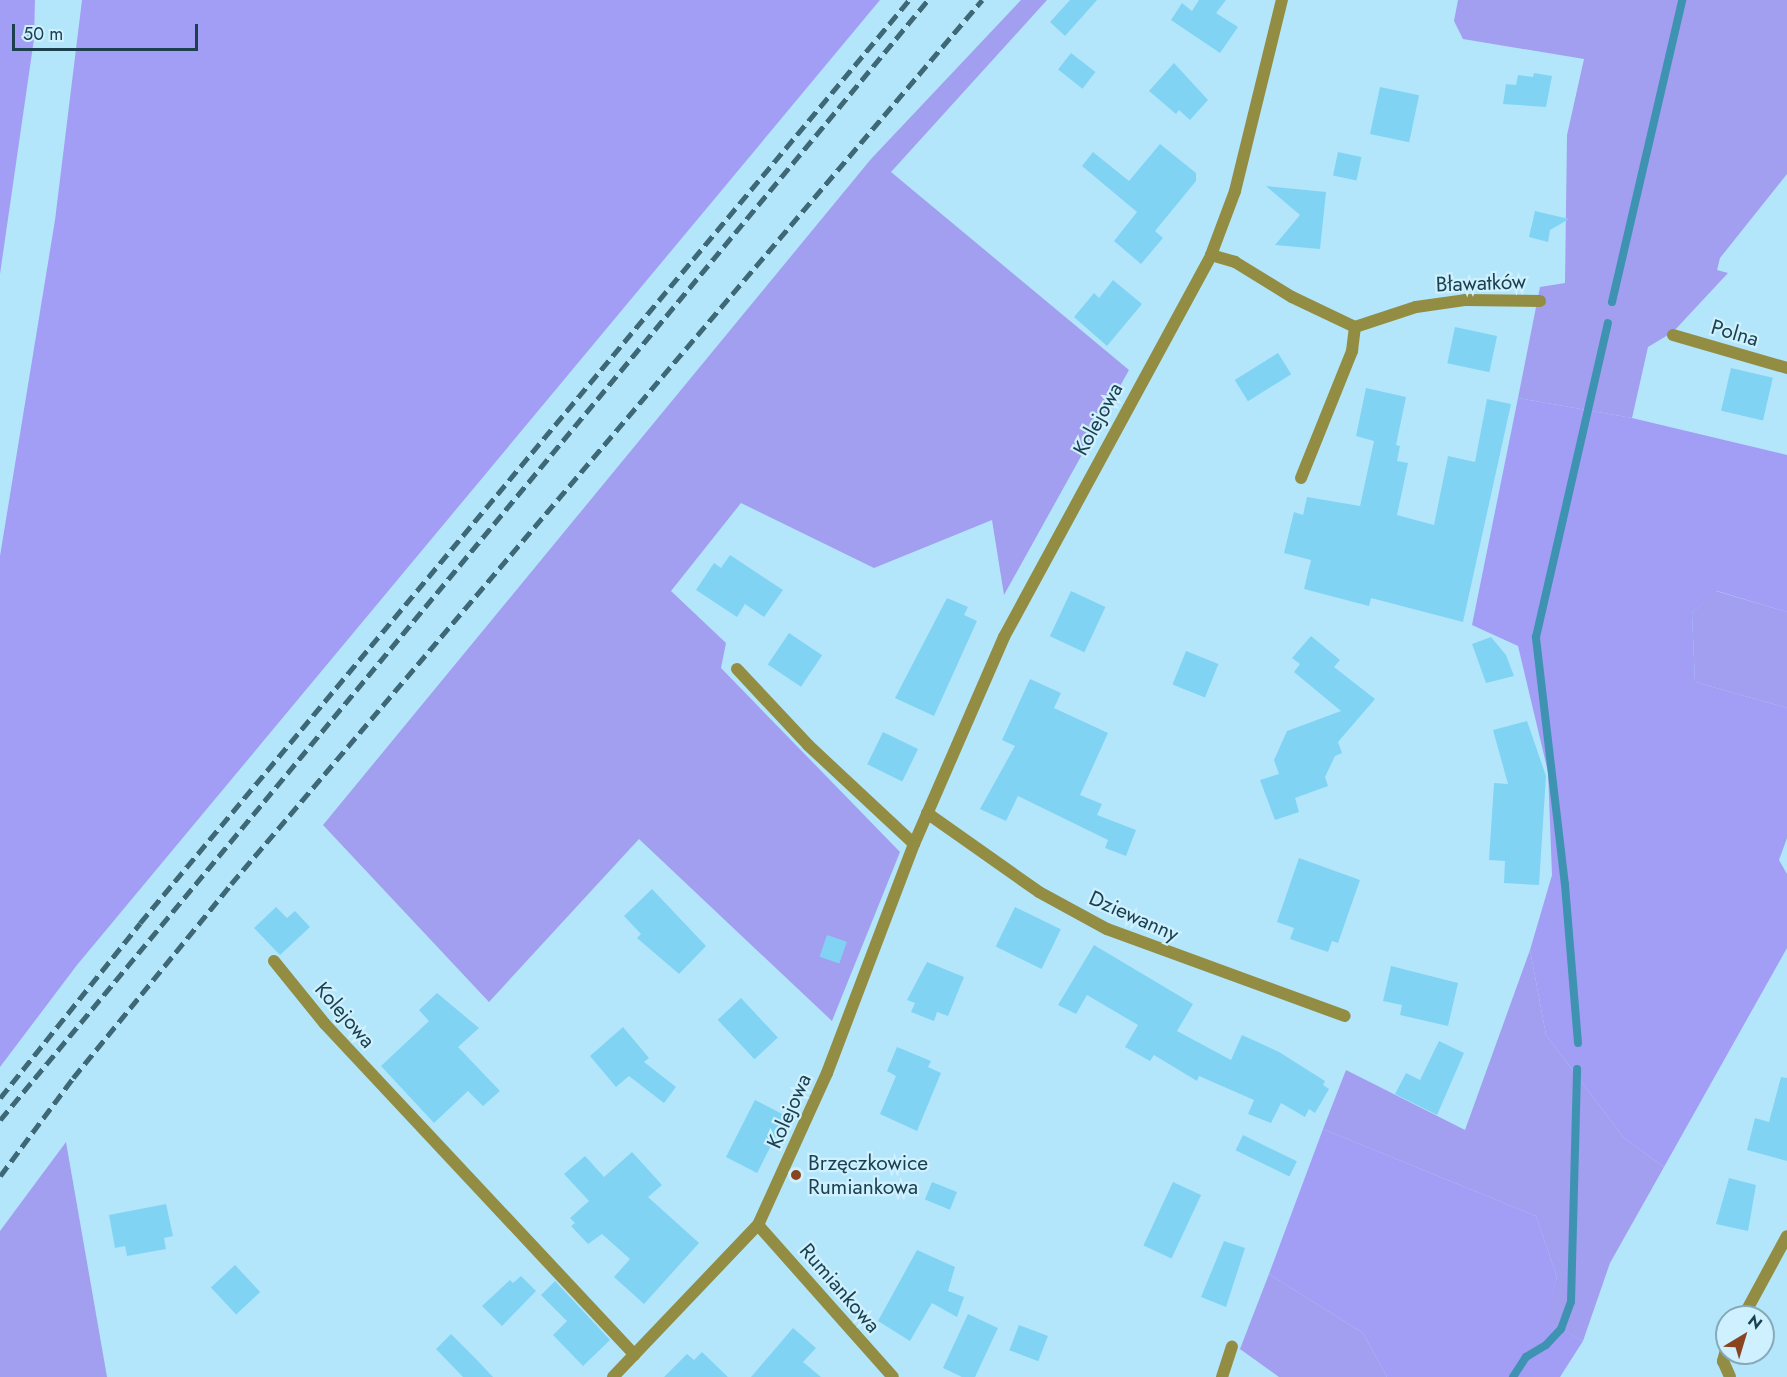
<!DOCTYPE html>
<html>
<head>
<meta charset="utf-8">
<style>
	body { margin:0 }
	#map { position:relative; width:1787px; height:1377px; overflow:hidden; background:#b3e6fb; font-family:Jost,sans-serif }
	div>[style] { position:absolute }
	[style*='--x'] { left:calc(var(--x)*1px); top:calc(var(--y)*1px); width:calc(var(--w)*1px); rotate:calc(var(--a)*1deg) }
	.green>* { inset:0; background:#a29ef0 }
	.forest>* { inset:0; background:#a39ef5 }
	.stream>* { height:8px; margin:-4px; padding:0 4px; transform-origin:4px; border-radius:4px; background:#3f93b2 }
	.building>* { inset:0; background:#81d3f4; transform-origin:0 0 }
	.street>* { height:12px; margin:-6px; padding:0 6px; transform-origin:6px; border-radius:6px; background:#928d43 }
	.rail>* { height:4.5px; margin-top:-2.25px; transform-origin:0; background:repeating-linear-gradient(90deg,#3f6877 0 12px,transparent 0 18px) }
	.dots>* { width:16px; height:16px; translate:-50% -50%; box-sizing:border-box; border:3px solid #cff0fe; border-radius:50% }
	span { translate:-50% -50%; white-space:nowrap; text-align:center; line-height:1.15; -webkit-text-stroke:4.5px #cff0fe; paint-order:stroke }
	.street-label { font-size:21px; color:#1b414f }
	.poi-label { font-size:21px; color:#1b414f }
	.left { translate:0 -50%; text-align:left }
	.north { position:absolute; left:1715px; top:1305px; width:60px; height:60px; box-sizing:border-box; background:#cff0fe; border:2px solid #87aab8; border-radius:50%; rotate:38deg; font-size:16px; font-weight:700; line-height:24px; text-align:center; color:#1b414f }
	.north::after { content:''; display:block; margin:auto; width:21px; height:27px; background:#8b4420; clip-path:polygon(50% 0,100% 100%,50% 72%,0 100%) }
	.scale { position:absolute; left:12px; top:24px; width:186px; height:27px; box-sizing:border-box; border:3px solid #1b414f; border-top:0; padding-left:8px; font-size:18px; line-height:21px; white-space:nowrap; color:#1b414f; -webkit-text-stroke:4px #cff0fe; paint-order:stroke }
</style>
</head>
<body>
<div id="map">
	<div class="green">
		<i style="clip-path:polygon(1021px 0,1047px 0,891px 172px,1129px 370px,1004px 595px,992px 520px,874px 568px,741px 503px,671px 591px,726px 643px,721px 668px,900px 852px,832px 1021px,639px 839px,489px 1002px,323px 825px,871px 159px)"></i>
		<i style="clip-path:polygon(1458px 0,1787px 0,1787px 174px,1720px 258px,1717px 270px,1728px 273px,1673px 332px,1648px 347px,1632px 418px,1518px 398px,1540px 287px,1565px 283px,1567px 135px,1584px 59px,1463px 39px,1454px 21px)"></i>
		<i style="clip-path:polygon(1716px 591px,1787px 612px,1787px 708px,1695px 682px,1692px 613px)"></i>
		<i style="clip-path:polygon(1530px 950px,1546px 1035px,1624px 1138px,1664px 1167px,1610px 1263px,1583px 1341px,1545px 1321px,1557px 1277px,1536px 1216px,1323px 1129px,1346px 1070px,1465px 1130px)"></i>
		<i style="clip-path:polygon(66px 1142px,107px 1377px,0 1377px,0 1231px)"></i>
		<i style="clip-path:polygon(1269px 1274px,1363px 1333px,1387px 1377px,1279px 1377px,1240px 1349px)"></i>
	</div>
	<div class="forest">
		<i style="clip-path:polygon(0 0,35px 0,34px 39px,0 274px)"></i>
		<i style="clip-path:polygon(82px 0,880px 0,77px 965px,0 1067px,0 556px,55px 220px)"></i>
		<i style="clip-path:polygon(1518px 398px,1632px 418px,1787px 455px,1787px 612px,1717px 591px,1692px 613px,1695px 682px,1787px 708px,1787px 838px,1779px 860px,1787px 874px,1787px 948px,1664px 1167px,1624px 1138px,1546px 1035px,1530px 950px,1552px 875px,1548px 772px,1518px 646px,1472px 625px)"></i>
		<i style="clip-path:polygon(1323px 1129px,1536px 1216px,1557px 1277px,1546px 1321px,1583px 1341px,1560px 1377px,1387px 1377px,1363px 1333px,1269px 1274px)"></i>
	</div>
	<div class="stream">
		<i style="--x:1612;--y:302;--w:310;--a:-76.9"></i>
		<i style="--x:1578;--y:1043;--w:159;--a:-94.7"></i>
		<i style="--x:1565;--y:885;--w:250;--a:-96.7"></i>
		<i style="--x:1536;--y:637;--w:322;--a:-77.1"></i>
		<i style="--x:1513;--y:1377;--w:24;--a:-57"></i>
		<i style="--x:1526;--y:1357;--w:23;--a:-31"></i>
		<i style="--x:1546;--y:1345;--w:22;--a:-47"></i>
		<i style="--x:1561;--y:1329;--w:29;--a:-70"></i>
		<i style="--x:1571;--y:1302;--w:233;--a:-88.5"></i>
	</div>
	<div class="building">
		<i style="clip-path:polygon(1070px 0,1097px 0,1065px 36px,1050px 22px)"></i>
		<i style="clip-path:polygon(1199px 0,1226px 0,1216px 13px,1238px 27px,1220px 53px,1171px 20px,1182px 3px,1192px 11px)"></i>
		<i style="left:1071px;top:53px;width:31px;height:21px;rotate:38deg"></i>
		<i style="clip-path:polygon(1174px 63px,1208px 100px,1190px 120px,1179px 110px,1176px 114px,1149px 91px)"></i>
		<i style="clip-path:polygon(1534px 73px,1552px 76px,1546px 107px,1503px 104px,1506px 84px,1516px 85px,1518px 75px,1533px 77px)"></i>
		<i style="left:1380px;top:87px;width:40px;height:48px;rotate:12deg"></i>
		<i style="clip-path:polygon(1160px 144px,1196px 173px,1196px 181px,1155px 231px,1163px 238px,1141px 264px,1114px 241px,1137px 212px,1082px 166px,1093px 152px,1129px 181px)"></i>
		<i style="left:1338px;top:152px;width:24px;height:24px;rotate:12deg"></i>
		<i style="clip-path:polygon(1266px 186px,1326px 192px,1320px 249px,1275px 245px,1300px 215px)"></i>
		<i style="clip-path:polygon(1535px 211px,1569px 219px,1550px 230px,1548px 242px,1529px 237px)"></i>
		<i style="clip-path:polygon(1113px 280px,1142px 304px,1107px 346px,1074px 317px,1094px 293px,1099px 298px)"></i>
		<i style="left:1455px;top:327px;width:43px;height:37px;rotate:12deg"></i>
		<i style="left:1278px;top:353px;width:25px;height:51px;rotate:58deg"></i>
		<i style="left:1731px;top:368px;width:43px;height:44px;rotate:13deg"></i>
		<i style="clip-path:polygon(1366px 388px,1406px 397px,1396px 445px,1400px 446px,1397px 461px,1408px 463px,1397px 515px,1434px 525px,1448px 456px,1475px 462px,1487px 399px,1511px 404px,1463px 622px,1371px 598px,1369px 606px,1304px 589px,1311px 560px,1284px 553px,1294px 512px,1303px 515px,1307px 497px,1360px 506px,1374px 441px,1356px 436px)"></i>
		<i style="clip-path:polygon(730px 555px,783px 590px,764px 617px,745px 604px,737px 617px,696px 590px,714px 563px,721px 568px)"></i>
		<i style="left:1071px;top:591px;width:38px;height:50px;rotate:25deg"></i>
		<i style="clip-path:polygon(947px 598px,968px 607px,964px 615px,977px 621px,934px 716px,895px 698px)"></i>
		<i style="left:789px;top:633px;width:40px;height:38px;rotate:34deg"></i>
		<i style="clip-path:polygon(1311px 636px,1340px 660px,1334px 667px,1375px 699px,1338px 742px,1342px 753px,1335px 756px,1325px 777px,1328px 786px,1295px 798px,1299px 812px,1275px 820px,1260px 780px,1279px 774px,1274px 760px,1287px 731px,1341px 711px,1294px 672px,1300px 664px,1292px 658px)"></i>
		<i style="clip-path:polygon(1491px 637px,1506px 655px,1514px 676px,1486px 683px,1472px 644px)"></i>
		<i style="left:1186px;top:651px;width:35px;height:36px;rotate:22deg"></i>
		<i style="clip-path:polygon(1030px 679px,1061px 693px,1054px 708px,1108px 733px,1080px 795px,1102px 804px,1097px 815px,1136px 830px,1126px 856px,1105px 848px,1108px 840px,1018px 796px,1006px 821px,980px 809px,1015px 746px,1002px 740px)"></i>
		<i style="clip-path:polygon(1527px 721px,1546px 776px,1539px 885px,1504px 883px,1505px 861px,1489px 860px,1494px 783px,1508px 784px,1493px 730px)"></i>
		<i style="left:883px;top:732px;width:39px;height:36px;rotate:26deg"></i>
		<i style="clip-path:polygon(1299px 858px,1360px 880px,1338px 943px,1332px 941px,1328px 952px,1290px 939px,1294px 928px,1277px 922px)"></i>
		<i style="clip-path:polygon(652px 889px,706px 946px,679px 974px,637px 938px,641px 934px,624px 916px)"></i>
		<i style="clip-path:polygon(276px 907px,287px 918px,295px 911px,310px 927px,280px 955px,254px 928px)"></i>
		<i style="left:1015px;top:907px;width:51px;height:44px;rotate:26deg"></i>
		<i style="left:827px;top:935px;width:21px;height:23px;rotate:19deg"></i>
		<i style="clip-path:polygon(1094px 945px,1193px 1004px,1177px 1031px,1231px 1060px,1242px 1035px,1279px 1052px,1325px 1081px,1323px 1085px,1329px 1089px,1315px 1113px,1309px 1109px,1305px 1117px,1281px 1103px,1271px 1123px,1248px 1114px,1254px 1100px,1199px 1076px,1197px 1081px,1154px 1055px,1150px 1061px,1125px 1047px,1138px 1025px,1087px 995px,1076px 1014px,1058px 1005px)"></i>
		<i style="clip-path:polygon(927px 962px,964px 977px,948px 1016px,937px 1012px,934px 1021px,911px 1012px,915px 1003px,907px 1000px)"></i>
		<i style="clip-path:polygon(1391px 966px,1458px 983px,1448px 1026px,1400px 1015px,1402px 1005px,1383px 1001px)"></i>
		<i style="clip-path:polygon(437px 993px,479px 1028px,458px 1047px,500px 1091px,483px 1106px,468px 1091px,434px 1123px,381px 1066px,429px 1021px,419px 1010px)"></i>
		<i style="left:741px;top:998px;width:54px;height:32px;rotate:47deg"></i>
		<i style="clip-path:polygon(623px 1027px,649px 1058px,644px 1062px,676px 1087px,664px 1103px,629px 1076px,616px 1087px,590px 1056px)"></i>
		<i style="clip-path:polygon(1439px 1041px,1464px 1053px,1437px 1115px,1395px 1094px,1406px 1073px,1420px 1080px)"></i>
		<i style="clip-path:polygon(897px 1047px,931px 1061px,928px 1067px,941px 1073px,917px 1131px,880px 1114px,896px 1076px,887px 1071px)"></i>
		<i style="clip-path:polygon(1781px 1077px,1787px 1078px,1787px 1161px,1747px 1150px,1755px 1118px,1769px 1122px)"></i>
		<i style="left:755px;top:1100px;width:35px;height:64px;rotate:27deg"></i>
		<i style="left:1243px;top:1135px;width:60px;height:17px;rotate:26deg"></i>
		<i style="clip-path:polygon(632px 1152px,662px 1185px,648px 1197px,699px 1243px,644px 1304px,614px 1277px,630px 1259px,602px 1234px,588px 1244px,571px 1226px,575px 1223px,570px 1218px,589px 1201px,564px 1174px,585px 1156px,604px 1177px)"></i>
		<i style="clip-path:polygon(1729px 1178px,1756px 1185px,1748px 1231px,1716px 1224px)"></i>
		<i style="left:932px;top:1182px;width:27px;height:19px;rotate:22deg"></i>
		<i style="left:1173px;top:1182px;width:31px;height:70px;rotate:25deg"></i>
		<i style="clip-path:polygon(166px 1204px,173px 1236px,164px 1238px,166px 1249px,127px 1256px,125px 1246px,115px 1248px,109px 1215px)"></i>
		<i style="clip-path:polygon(1224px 1241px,1245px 1248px,1226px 1307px,1201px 1297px)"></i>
		<i style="clip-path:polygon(917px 1250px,955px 1267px,948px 1291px,964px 1297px,957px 1317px,932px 1303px,910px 1341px,878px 1321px)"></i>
		<i style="left:235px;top:1265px;width:37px;height:33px;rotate:47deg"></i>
		<i style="clip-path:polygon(521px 1276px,536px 1291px,502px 1326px,482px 1306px,510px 1280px,513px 1283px)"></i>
		<i style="clip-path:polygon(555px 1281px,610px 1340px,583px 1366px,553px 1335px,567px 1321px,541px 1295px)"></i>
		<i style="clip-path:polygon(968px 1314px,998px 1328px,975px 1377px,962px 1377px,943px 1368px)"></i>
		<i style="left:1019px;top:1325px;width:31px;height:27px;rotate:21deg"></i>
		<i style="clip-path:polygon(793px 1328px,816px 1348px,803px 1362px,821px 1377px,751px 1377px)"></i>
		<i style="clip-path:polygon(451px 1334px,475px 1358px,493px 1377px,463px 1377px,436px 1349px)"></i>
		<i style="clip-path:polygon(702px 1352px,728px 1377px,664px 1377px,687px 1354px,694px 1360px)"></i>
	</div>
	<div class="street">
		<i style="--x:1211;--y:255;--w:25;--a:16"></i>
		<i style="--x:1235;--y:262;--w:67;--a:31.6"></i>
		<i style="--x:1292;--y:297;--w:70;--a:25.5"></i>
		<i style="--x:1355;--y:327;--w:64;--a:-18.2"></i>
		<i style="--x:1416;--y:307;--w:49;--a:-8.1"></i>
		<i style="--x:1465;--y:300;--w:75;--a:0.8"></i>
		<i style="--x:1673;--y:335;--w:119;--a:16.1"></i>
		<i style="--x:1301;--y:478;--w:137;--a:-68.1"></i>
		<i style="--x:1352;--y:351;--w:24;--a:-83"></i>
		<i style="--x:737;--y:669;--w:104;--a:46.9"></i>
		<i style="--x:808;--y:745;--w:145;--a:43"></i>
		<i style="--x:927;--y:813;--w:137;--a:35.2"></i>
		<i style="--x:1039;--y:892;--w:77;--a:28.6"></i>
		<i style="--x:1107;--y:929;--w:253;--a:20.1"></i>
		<i style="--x:274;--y:961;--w:81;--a:51"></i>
		<i style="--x:325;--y:1024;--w:453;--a:46.9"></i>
		<i style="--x:758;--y:1225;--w:203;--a:48.4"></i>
		<i style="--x:1743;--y:1317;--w:92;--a:-61.5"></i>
		<i style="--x:1727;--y:1346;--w:16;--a:105"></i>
		<i style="--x:1723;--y:1361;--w:17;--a:66"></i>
		<i style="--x:613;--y:1377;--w:210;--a:-46.4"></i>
		<i style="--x:758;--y:1225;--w:167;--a:-65.6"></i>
		<i style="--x:827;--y:1073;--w:245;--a:-69.2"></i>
		<i style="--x:914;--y:844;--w:226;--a:-66.5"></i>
		<i style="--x:1004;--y:637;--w:434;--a:-61.5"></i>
		<i style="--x:1211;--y:255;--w:68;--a:-69.4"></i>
		<i style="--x:1235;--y:191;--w:197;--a:-76.2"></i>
		<i style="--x:1222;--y:1377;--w:32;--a:-72"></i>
	</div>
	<div class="rail">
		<i style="--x:0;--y:1098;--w:224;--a:-51.3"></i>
		<i style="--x:140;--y:923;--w:1201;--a:-50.2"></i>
		<i style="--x:0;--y:1120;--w:1455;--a:-50.36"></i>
		<i style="--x:0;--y:1176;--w:122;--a:-53.3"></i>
		<i style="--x:73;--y:1078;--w:250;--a:-50.8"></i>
		<i style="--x:231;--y:884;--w:1160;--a:-49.65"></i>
	</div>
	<div class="dots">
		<i style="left:796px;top:1175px;background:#8b4420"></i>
	</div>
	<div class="street-label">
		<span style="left:1481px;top:283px;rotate:-2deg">Bławatków</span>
		<span style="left:1735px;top:333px;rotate:16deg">Polna</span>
		<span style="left:1098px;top:419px;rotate:-61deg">Kolejowa</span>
		<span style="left:1134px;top:916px;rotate:24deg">Dziewanny</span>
		<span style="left:345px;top:1015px;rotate:49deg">Kolejowa</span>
		<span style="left:789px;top:1111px;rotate:-66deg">Kolejowa</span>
		<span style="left:840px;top:1288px;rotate:49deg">Rumiankowa</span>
	</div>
	<div class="poi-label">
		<span class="left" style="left:808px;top:1175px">Brzęczkowice<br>Rumiankowa</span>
	</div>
	<div class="north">N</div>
	<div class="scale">50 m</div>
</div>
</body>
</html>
